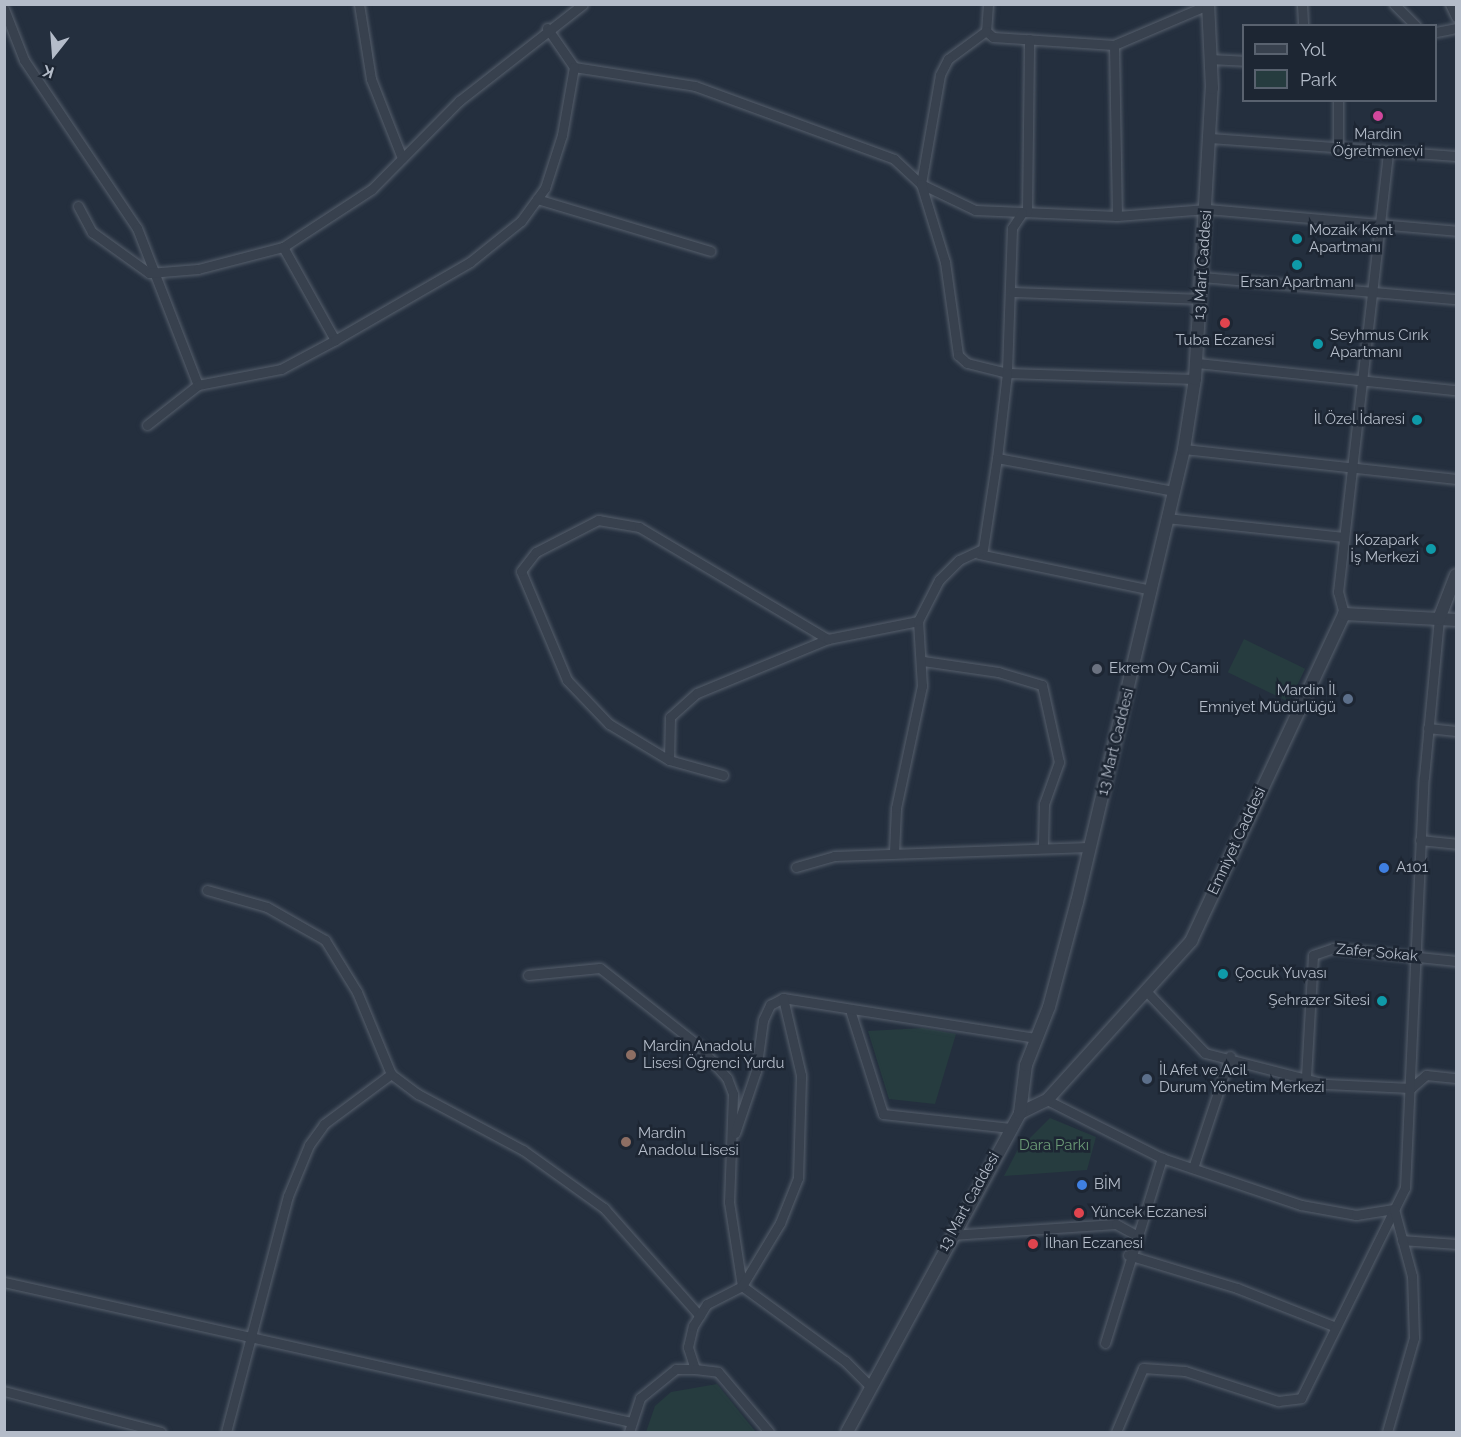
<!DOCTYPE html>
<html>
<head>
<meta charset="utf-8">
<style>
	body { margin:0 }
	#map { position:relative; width:1461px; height:1437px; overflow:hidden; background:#242f3e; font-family:Raleway,sans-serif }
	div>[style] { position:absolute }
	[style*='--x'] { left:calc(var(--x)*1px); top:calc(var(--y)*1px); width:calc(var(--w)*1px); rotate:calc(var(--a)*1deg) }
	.green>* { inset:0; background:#263c3f; transform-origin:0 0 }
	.roads { filter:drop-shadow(0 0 2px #565f6c) drop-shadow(0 0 2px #565f6c) }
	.minor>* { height:9px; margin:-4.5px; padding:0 4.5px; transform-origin:4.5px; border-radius:4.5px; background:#38414e }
	.tertiary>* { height:12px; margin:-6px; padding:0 6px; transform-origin:6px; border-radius:6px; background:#38414e }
	.dots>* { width:16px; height:16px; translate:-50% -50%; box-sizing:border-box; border:3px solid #1d2633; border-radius:50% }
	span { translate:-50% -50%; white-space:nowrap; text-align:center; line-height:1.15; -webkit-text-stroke:5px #1d2633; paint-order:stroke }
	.poi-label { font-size:15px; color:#b4bcc9 }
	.left { translate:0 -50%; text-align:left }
	.right { translate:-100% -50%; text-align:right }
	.street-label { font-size:15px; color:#b4bcc9 }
	.park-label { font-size:15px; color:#6b9a76 }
	.frame { position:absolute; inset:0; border:6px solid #b4bcc9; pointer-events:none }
	.legend { position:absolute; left:1242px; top:24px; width:195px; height:78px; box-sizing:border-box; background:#1d2633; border:2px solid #59626f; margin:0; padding:8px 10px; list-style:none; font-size:18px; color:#b4bcc9 }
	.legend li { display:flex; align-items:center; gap:12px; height:30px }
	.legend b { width:30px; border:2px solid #59626f }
	.north { position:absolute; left:24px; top:24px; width:60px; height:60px; -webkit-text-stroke:4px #1d2633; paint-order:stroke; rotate:197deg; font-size:16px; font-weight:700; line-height:24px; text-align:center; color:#b4bcc9 }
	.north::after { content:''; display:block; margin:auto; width:21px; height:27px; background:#b4bcc9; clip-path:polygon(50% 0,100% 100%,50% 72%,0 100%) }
</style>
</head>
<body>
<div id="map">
	<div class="green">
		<i style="left:1244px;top:639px;width:68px;height:37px;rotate:26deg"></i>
		<i style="clip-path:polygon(923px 1028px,956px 1034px,935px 1104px,889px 1099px,868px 1031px)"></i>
		<i style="clip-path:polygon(1050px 1118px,1096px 1137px,1087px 1170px,1004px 1176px,1017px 1151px)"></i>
		<i style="clip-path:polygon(717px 1384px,756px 1432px,646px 1432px,655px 1406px,671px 1392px)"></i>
	</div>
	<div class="roads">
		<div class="minor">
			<i style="--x:359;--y:4;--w:76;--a:80.9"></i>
			<i style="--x:371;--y:79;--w:85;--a:68.6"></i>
			<i style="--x:988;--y:4;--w:27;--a:94"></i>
			<i style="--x:986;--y:31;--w:9;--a:41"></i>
			<i style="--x:993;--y:37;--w:121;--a:3.8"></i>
			<i style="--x:1114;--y:45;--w:102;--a:-23.1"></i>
			<i style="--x:1302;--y:4;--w:22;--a:87"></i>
			<i style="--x:1394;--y:4;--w:31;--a:45"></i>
			<i style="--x:1450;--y:4;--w:14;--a:65"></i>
			<i style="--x:4;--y:9;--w:55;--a:68.6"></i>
			<i style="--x:24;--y:60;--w:202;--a:56.1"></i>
			<i style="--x:137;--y:228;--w:168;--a:68.8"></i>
			<i style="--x:547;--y:28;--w:47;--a:55.3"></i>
			<i style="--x:574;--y:67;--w:122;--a:8.9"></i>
			<i style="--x:695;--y:86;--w:212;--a:20.1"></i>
			<i style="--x:894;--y:159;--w:37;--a:43"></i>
			<i style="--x:921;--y:184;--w:60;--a:25.7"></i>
			<i style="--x:975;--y:210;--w:142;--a:2.4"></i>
			<i style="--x:1117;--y:216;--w:90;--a:-4.4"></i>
			<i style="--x:1207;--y:209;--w:250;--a:5"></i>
			<i style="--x:986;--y:31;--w:47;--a:143.6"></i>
			<i style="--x:948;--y:59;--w:18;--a:117"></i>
			<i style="--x:940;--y:75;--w:111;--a:99.9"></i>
			<i style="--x:921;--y:184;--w:82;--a:72.9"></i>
			<i style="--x:945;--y:262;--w:94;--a:82"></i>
			<i style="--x:958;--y:355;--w:12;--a:42"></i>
			<i style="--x:967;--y:363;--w:41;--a:14"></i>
			<i style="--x:1007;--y:373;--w:188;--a:1.8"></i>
			<i style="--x:1436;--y:32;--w:20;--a:-11"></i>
			<i style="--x:1114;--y:45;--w:171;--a:89"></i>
			<i style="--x:1209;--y:59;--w:35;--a:3"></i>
			<i style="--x:1210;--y:138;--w:247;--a:4.2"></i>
			<i style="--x:1338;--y:149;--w:49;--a:-90"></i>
			<i style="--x:537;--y:199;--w:181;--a:16.7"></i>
			<i style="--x:78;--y:206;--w:30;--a:62"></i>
			<i style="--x:92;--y:232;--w:70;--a:35.7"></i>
			<i style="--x:149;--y:273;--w:49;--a:-4.7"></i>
			<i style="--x:198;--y:269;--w:88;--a:-14.5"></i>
			<i style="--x:283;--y:247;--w:106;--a:-33.1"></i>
			<i style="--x:372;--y:189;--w:124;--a:-45.3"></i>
			<i style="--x:459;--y:101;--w:157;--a:-38"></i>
			<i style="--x:1027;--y:212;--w:173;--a:-89.3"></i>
			<i style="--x:1022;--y:213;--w:18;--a:124"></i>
			<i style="--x:1012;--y:228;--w:145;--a:92"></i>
			<i style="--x:1007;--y:373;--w:86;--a:96.7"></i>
			<i style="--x:997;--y:458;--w:179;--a:10.6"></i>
			<i style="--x:283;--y:247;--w:107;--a:60.8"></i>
			<i style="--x:1202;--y:277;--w:255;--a:5"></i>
			<i style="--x:1011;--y:292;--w:188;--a:2.1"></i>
			<i style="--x:1197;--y:363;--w:260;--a:6"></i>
			<i style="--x:147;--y:425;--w:65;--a:-38.1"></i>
			<i style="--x:198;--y:385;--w:85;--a:-10.9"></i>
			<i style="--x:281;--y:369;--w:61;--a:-28.2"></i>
			<i style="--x:335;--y:340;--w:156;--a:-30"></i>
			<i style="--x:470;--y:262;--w:65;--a:-38.8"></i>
			<i style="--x:521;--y:221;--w:41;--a:-54"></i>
			<i style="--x:545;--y:188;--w:56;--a:-72.2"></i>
			<i style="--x:562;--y:135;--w:69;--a:-80"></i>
			<i style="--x:1184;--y:449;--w:274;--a:6.3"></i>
			<i style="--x:1166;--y:518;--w:179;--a:6.1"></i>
			<i style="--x:979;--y:554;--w:176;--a:11.8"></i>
			<i style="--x:1344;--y:614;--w:23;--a:-105"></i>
			<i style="--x:1338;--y:592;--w:444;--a:-83.5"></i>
			<i style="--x:923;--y:661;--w:76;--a:8.3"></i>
			<i style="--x:998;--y:672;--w:46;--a:16.5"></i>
			<i style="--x:1042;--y:685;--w:79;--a:77.6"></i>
			<i style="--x:1059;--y:762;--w:45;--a:109.7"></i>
			<i style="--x:1044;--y:804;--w:42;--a:91.4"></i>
			<i style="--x:1428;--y:728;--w:28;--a:6"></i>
			<i style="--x:669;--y:760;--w:43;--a:-88.7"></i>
			<i style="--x:670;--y:717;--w:36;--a:-42"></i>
			<i style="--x:697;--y:693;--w:142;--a:-22.4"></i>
			<i style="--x:723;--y:775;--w:56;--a:-164.5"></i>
			<i style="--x:669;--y:760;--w:70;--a:-149"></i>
			<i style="--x:609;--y:724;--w:61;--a:-133.7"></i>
			<i style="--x:567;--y:680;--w:118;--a:-112.9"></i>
			<i style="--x:521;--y:571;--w:24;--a:-52"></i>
			<i style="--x:536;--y:552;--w:70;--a:-27.3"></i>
			<i style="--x:598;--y:520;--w:42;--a:9.7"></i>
			<i style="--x:639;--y:527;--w:220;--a:30.7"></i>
			<i style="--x:828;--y:639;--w:92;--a:-11.3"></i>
			<i style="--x:1420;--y:840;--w:36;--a:6"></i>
			<i style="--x:894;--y:852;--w:44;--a:-87.4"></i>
			<i style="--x:896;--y:808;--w:125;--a:-78"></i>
			<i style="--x:922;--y:686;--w:65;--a:-93.5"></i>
			<i style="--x:918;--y:621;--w:46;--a:-62.9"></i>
			<i style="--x:939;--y:580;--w:28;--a:-45"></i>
			<i style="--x:959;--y:560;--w:26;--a:-25"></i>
			<i style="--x:983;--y:549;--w:92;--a:-81.3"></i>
			<i style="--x:796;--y:867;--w:40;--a:-16"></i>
			<i style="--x:834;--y:856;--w:255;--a:-2"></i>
			<i style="--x:207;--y:890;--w:62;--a:15.8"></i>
			<i style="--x:267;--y:907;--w:67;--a:29.6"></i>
			<i style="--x:325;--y:940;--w:61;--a:58.4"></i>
			<i style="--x:357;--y:992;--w:89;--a:67.5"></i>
			<i style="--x:391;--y:1074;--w:34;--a:37"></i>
			<i style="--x:418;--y:1094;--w:119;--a:28.1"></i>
			<i style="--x:523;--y:1150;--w:100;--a:35.6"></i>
			<i style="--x:604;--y:1208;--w:144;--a:48.4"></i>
			<i style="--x:528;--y:975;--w:72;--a:-5.6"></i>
			<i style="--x:600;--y:968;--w:126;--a:38.2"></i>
			<i style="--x:699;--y:1046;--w:43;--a:48.8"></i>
			<i style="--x:727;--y:1078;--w:17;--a:69"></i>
			<i style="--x:733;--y:1094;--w:108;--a:92.1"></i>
			<i style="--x:729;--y:1202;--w:85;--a:81.2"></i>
			<i style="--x:742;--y:1286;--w:127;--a:36.1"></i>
			<i style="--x:845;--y:1361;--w:35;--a:45"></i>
			<i style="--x:1147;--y:992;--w:84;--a:46.4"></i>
			<i style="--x:1205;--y:1053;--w:125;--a:14.4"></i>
			<i style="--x:1326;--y:1084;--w:85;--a:2.7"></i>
			<i style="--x:1411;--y:1088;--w:20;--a:-41"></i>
			<i style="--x:1426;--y:1075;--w:30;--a:6"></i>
			<i style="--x:851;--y:1013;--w:106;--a:72.4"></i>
			<i style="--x:883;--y:1114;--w:128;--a:6.3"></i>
			<i style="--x:1306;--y:1077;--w:122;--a:-86.7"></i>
			<i style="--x:1313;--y:955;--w:21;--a:-19"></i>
			<i style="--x:1333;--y:948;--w:124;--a:6"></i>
			<i style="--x:1047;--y:1100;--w:129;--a:26.8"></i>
			<i style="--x:1162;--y:1158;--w:147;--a:18.7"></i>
			<i style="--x:1301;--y:1205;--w:56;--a:10.3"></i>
			<i style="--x:1356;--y:1215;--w:38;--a:-9"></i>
			<i style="--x:735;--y:1133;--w:65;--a:-71.3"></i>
			<i style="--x:756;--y:1071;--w:51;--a:-82.2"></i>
			<i style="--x:763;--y:1020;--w:17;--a:-65"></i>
			<i style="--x:770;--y:1005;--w:15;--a:-28"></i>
			<i style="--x:783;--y:998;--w:255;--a:9"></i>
			<i style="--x:1193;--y:1168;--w:118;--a:-71.7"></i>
			<i style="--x:951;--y:1235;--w:165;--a:-3.8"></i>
			<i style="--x:1116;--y:1224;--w:21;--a:29"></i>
			<i style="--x:1402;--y:1240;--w:54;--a:4.2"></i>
			<i style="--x:1128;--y:1255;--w:114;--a:16.8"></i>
			<i style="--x:1237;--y:1288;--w:106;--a:21.5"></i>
			<i style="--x:4;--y:1282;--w:642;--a:12.59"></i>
			<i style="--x:1105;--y:1343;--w:194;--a:-72.9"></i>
			<i style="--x:695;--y:1369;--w:23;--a:-108"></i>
			<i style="--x:688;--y:1347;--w:22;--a:-77"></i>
			<i style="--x:693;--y:1326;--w:26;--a:-58"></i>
			<i style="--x:707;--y:1304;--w:39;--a:-27"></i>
			<i style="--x:742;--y:1286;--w:74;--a:-58.9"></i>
			<i style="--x:780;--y:1223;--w:48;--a:-68.2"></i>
			<i style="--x:798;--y:1178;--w:103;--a:-88.3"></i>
			<i style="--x:801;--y:1075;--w:79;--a:-103.2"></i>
			<i style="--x:4;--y:1391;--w:162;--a:14.6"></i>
			<i style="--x:226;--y:1432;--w:244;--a:-75.3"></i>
			<i style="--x:288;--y:1196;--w:55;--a:-67.6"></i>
			<i style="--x:309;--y:1145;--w:26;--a:-54"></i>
			<i style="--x:324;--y:1124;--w:84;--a:-36.7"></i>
			<i style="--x:629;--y:1432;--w:36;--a:-72"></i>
			<i style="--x:640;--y:1398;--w:46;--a:-38.9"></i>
			<i style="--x:676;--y:1369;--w:19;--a:0"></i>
			<i style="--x:695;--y:1369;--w:23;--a:7"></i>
			<i style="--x:718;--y:1372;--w:79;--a:49.6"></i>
			<i style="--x:1116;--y:1432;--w:69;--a:-67.1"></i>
			<i style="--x:1143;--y:1368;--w:42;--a:4.1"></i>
			<i style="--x:1185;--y:1371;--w:98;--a:17.9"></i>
			<i style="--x:1278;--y:1401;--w:23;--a:-7"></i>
			<i style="--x:1301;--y:1398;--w:234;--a:-63.7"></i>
			<i style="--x:1405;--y:1188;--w:411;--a:-87.4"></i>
			<i style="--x:1424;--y:777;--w:159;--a:-84.6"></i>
			<i style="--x:1387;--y:1432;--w:98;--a:-74"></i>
			<i style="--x:1414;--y:1338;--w:62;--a:-91.8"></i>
			<i style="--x:1412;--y:1276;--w:69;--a:-105"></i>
		</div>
		<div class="tertiary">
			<i style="--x:1439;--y:619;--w:17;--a:3"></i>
			<i style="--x:1020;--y:1113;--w:30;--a:-26"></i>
			<i style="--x:1047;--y:1100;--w:215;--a:-47.8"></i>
			<i style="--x:1191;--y:941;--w:361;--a:-64.9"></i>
			<i style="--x:1344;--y:614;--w:95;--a:3"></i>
			<i style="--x:1439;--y:619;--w:47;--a:-68.9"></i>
			<i style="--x:847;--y:1432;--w:363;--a:-61.5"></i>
			<i style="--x:1020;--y:1113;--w:48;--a:-82.9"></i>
			<i style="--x:1026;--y:1065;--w:62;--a:-68.4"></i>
			<i style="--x:1049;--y:1007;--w:109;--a:-75.1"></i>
			<i style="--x:1077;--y:902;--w:465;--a:-76.7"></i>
			<i style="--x:1184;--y:449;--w:71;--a:-81.1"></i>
			<i style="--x:1195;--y:379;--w:291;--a:-86.7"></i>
			<i style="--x:1212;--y:88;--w:84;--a:-92.7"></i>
		</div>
	</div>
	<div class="dots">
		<i style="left:1378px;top:116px;background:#d1479c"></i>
		<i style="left:1297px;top:239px;background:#0f9aa8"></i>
		<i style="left:1297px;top:265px;background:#0f9aa8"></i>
		<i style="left:1225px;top:323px;background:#e0444e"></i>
		<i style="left:1318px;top:344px;background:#0f9aa8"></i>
		<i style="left:1417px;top:420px;background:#0f9aa8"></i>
		<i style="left:1431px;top:549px;background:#0f9aa8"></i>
		<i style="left:1097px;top:669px;background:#6b7280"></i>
		<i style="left:1348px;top:699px;background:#5c6f8a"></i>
		<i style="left:1384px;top:868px;background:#3f7fe0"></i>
		<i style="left:1223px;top:974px;background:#0f9aa8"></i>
		<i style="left:1382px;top:1001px;background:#0f9aa8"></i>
		<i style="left:631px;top:1055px;background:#8d6e63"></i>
		<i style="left:1147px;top:1079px;background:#5c6f8a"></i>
		<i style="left:626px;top:1142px;background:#8d6e63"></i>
		<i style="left:1082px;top:1185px;background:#3f7fe0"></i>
		<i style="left:1079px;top:1213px;background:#e0444e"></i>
		<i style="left:1033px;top:1244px;background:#e0444e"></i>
	</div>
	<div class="poi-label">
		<span style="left:1378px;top:143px">Mardin<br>Öğretmenevi</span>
		<span class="left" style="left:1309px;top:239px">Mozaik Kent<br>Apartmanı</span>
		<span style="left:1297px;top:283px">Ersan Apartmanı</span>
		<span class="left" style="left:1330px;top:344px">Seyhmus Cırık<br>Apartmanı</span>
		<span style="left:1225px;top:341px">Tuba Eczanesi</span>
		<span class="right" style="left:1405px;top:420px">İl Özel İdaresi</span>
		<span class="right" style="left:1419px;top:549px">Kozapark<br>İş Merkezi</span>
		<span class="left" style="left:1109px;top:669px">Ekrem Oy Camii</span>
		<span class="right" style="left:1336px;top:699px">Mardin İl<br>Emniyet Müdürlüğü</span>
		<span class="left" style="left:1396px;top:868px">A101</span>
		<span class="left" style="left:1235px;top:974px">Çocuk Yuvası</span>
		<span class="right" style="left:1370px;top:1001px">Şehrazer Sitesi</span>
		<span class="left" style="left:643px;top:1055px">Mardin Anadolu<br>Lisesi Öğrenci Yurdu</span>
		<span class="left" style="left:1159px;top:1079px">İl Afet ve Acil<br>Durum Yönetim Merkezi</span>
		<span class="left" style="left:638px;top:1142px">Mardin<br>Anadolu Lisesi</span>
		<span class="left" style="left:1094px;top:1185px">BİM</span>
		<span class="left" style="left:1091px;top:1213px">Yüncek Eczanesi</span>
		<span class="left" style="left:1045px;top:1244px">İlhan Eczanesi</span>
	</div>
	<div class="street-label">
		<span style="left:1203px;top:265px;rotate:-86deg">13 Mart Caddesi</span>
		<span style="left:1116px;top:742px;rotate:-76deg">13 Mart Caddesi</span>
		<span style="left:1237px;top:841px;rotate:-65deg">Emniyet Caddesi</span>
		<span style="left:1377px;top:953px;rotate:5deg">Zafer Sokak</span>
		<span style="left:969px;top:1202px;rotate:-61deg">13 Mart Caddesi</span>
	</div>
	<div class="park-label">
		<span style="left:1054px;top:1146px">Dara Parkı</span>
	</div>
	<div class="frame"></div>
	<ul class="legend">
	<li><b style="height:8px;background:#38414e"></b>Yol</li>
	<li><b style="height:16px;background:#263c3f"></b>Park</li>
	</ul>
	<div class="north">K</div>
</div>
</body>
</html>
